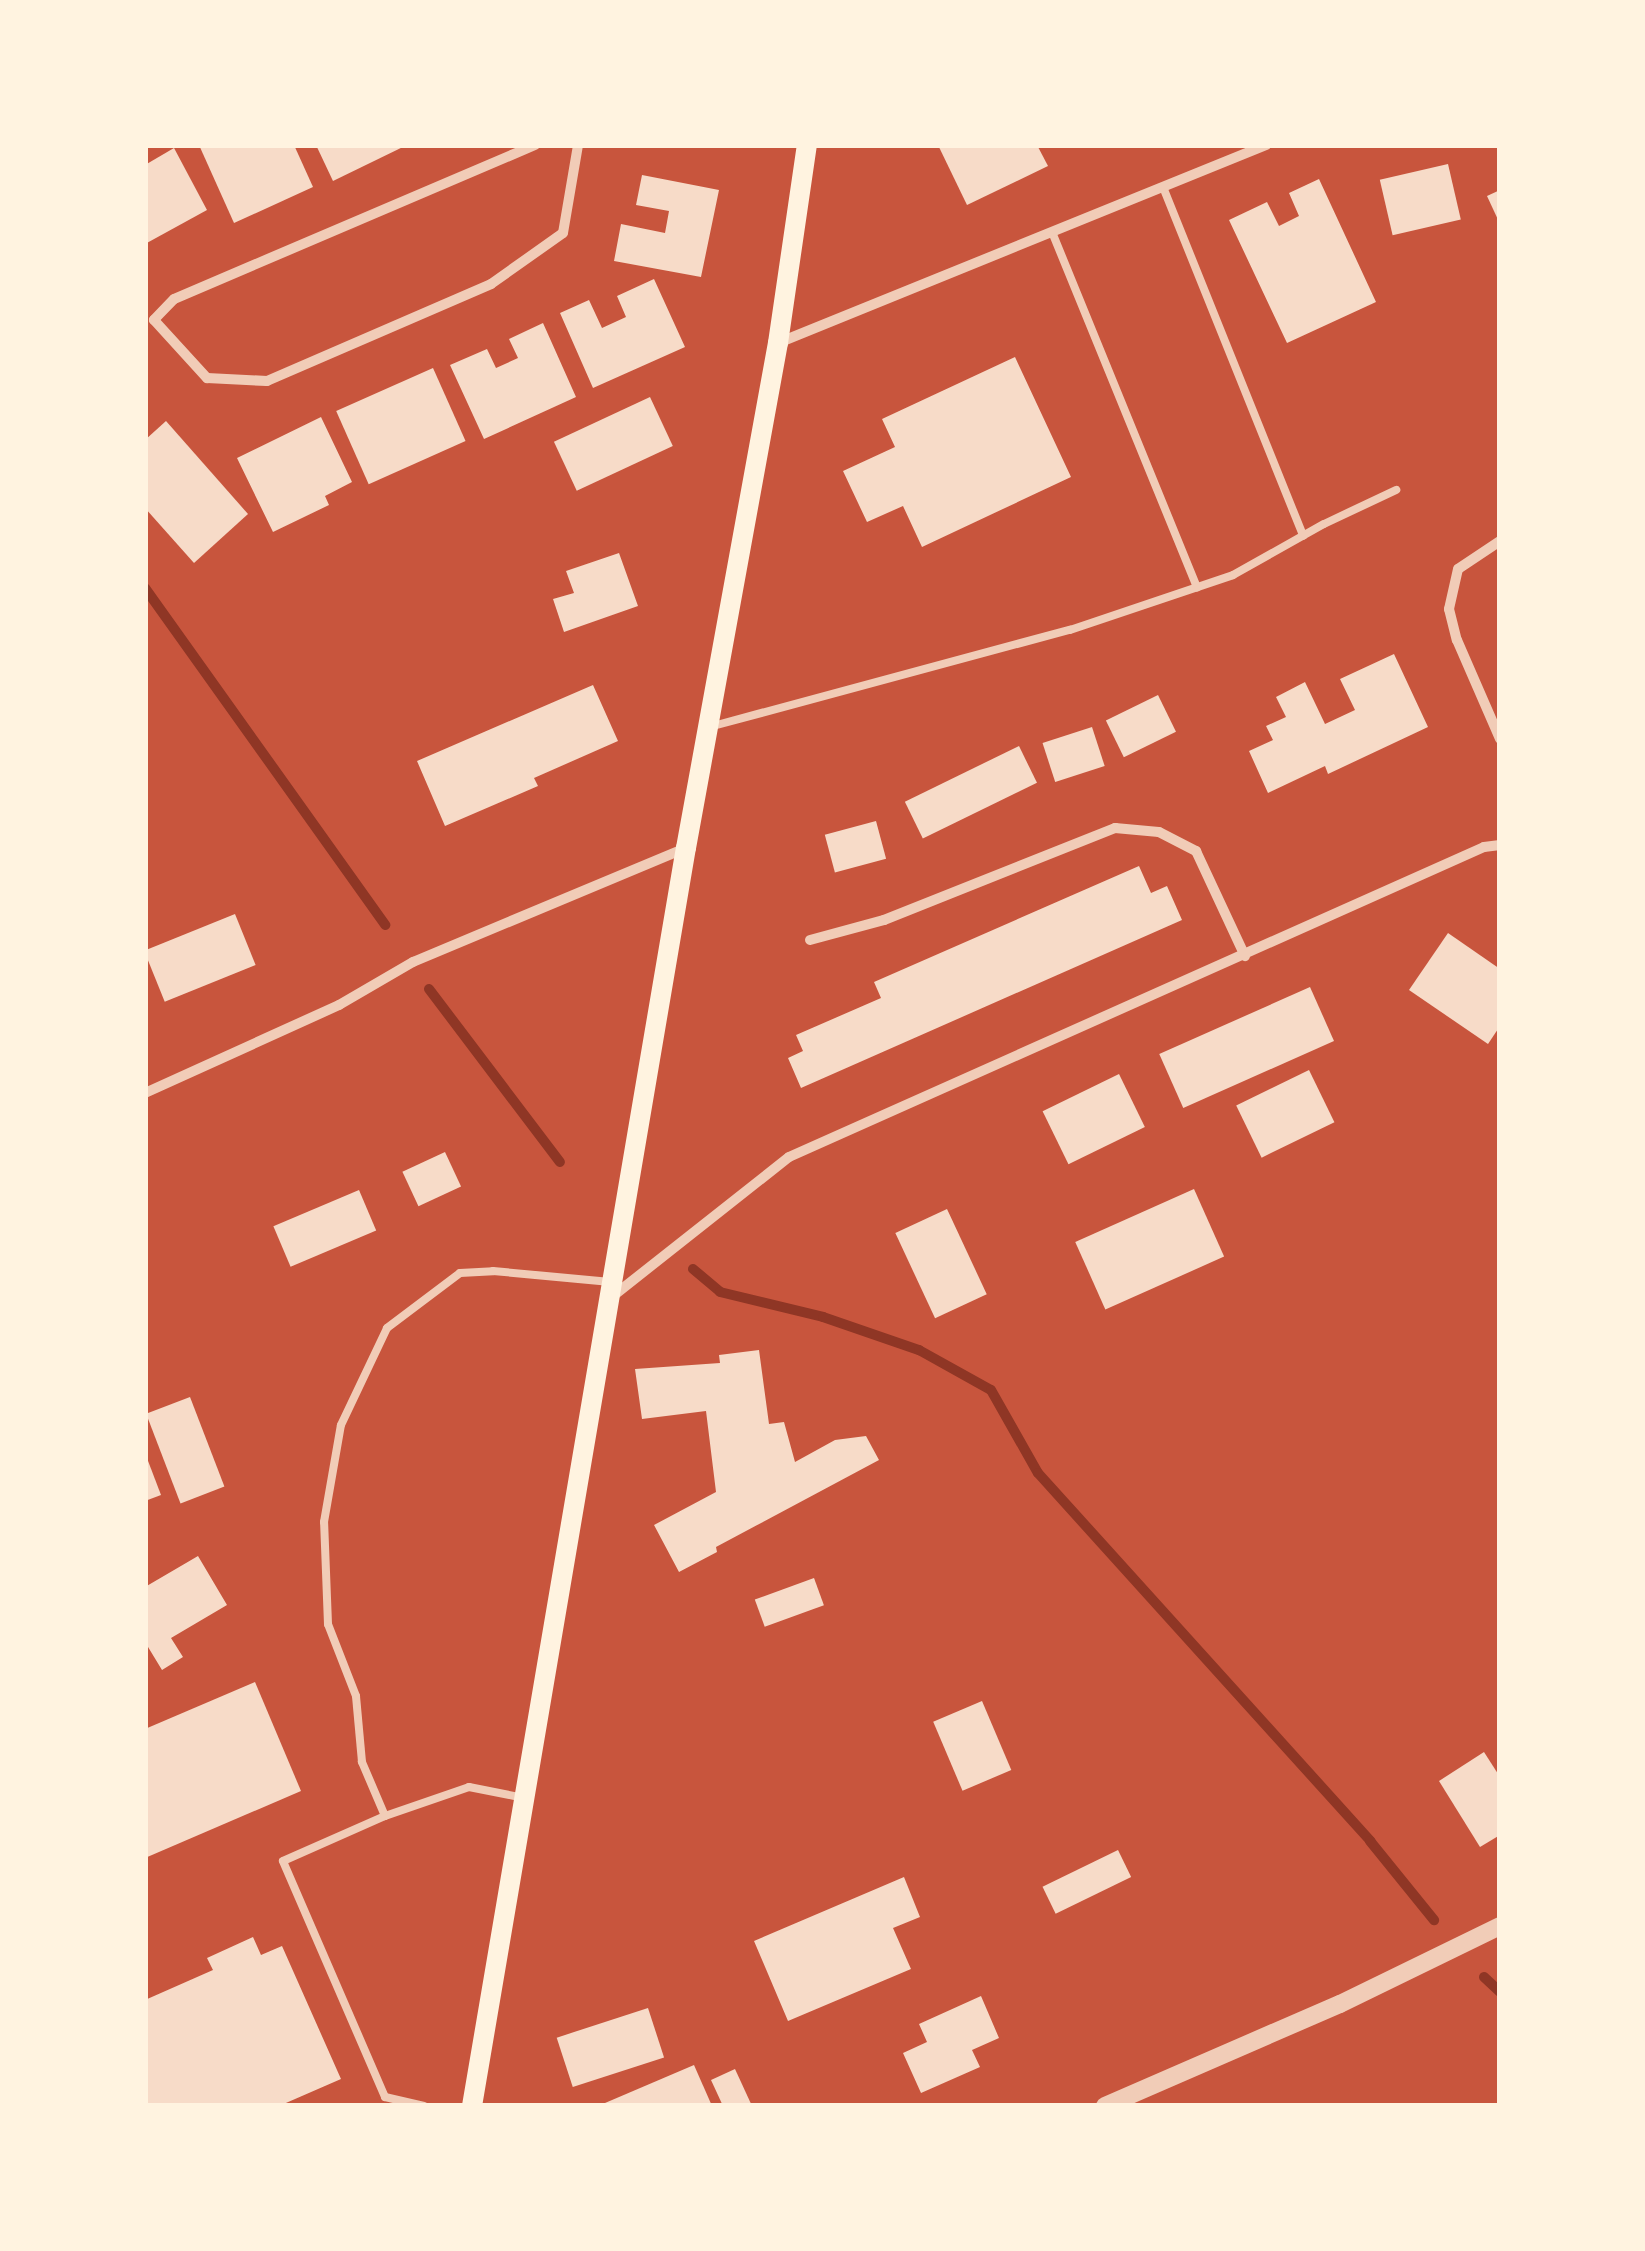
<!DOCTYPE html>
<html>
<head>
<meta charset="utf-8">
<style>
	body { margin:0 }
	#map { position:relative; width:1645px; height:2251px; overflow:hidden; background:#c8553d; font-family:"DejaVu Sans",sans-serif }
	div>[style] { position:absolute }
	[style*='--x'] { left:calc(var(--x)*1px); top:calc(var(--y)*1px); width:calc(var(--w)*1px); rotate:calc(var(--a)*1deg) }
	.stream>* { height:10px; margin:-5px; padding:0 5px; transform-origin:5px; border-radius:5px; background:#8f3625 }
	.building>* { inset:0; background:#f7dbc8; transform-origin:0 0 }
	.service>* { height:8px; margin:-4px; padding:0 4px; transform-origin:4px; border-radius:4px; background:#f1ccb7 }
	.minor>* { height:10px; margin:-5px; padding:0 5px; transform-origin:5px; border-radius:5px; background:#f1ccb7 }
	.tertiary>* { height:18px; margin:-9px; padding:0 9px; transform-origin:9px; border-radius:9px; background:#f1ccb7 }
	.secondary>* { height:20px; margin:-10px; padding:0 10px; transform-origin:10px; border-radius:10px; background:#fff3e0 }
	span { translate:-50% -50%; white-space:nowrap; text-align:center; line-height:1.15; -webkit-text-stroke:8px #fff3e0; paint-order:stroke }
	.frame { position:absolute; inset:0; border:148px solid #fff3e0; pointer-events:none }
</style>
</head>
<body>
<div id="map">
	<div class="stream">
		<i style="--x:145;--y:588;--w:414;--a:54.5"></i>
		<i style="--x:429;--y:989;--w:217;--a:52.9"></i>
		<i style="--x:693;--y:1269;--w:35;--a:40"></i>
		<i style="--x:720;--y:1292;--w:106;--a:13.6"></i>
		<i style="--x:823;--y:1317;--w:102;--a:19"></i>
		<i style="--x:919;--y:1350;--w:82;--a:29.1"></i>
		<i style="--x:991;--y:1390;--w:95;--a:60.5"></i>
		<i style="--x:1038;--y:1473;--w:496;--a:47.9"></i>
		<i style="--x:1370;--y:1841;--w:102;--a:51"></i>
		<i style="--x:1484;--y:1977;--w:22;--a:43"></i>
	</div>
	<div class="building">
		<i style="clip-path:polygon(199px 145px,294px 145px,313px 187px,234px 223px)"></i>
		<i style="clip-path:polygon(316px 145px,407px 145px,333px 181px)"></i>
		<i style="clip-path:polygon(938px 145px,1037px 145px,1048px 166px,967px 205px)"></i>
		<i style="clip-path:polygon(174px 148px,207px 210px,145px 244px,145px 165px)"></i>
		<i style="left:1448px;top:164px;width:57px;height:70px;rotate:77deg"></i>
		<i style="clip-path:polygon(642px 175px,719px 190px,701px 277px,614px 261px,621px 224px,665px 233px,669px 211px,636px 205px)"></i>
		<i style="clip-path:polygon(1319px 179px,1376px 302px,1287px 343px,1229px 220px,1267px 202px,1279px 226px,1299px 216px,1289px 193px)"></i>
		<i style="clip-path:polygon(1500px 190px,1500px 224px,1487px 196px)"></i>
		<i style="clip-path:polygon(654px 279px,685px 347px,593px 388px,560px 313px,589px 300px,602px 328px,626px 317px,617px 296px)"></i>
		<i style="clip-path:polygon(543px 323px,576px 397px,484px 439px,450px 365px,487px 349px,496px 368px,518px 358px,509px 339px)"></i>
		<i style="clip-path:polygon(1015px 357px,1071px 477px,922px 547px,903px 506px,867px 522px,843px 471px,895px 447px,882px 419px)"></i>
		<i style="left:433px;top:368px;width:80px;height:106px;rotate:66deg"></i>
		<i style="left:650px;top:397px;width:54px;height:106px;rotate:65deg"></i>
		<i style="clip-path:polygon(321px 417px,352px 482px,325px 496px,329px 505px,273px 532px,237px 458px)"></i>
		<i style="clip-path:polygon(166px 421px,248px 514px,194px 563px,145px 508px,145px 440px)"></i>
		<i style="clip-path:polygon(619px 553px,638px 606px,564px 632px,553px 599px,574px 593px,566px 571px)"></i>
		<i style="clip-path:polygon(1394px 654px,1428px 727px,1328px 774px,1325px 766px,1268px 793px,1249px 751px,1273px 740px,1266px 726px,1286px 717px,1276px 697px,1305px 682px,1325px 724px,1355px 710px,1340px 679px)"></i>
		<i style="clip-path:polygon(593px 685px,618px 741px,534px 778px,538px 786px,445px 826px,417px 761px)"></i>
		<i style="left:1158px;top:695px;width:41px;height:58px;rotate:64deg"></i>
		<i style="left:1092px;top:727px;width:41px;height:52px;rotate:72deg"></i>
		<i style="left:1019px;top:746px;width:41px;height:127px;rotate:64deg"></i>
		<i style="left:876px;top:821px;width:39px;height:53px;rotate:75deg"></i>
		<i style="clip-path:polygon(1139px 866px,1151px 893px,1167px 886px,1182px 920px,801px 1088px,788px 1058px,803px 1051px,796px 1035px,881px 998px,874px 982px)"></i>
		<i style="left:235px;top:914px;width:55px;height:98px;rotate:68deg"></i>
		<i style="clip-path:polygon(1448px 933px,1500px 969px,1500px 1026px,1488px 1044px,1409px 990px)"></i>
		<i style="left:1310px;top:987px;width:59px;height:165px;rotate:66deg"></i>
		<i style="left:1309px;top:1070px;width:58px;height:81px;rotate:64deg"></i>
		<i style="left:1119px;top:1074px;width:59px;height:85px;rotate:64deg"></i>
		<i style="left:445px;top:1152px;width:38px;height:47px;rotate:65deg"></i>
		<i style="left:1194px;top:1189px;width:74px;height:130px;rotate:66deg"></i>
		<i style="left:359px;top:1190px;width:44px;height:93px;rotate:67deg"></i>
		<i style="left:947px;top:1209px;width:94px;height:57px;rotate:65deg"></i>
		<i style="clip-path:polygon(759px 1350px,769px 1424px,784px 1422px,795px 1462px,835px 1440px,866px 1436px,879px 1460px,716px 1547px,717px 1552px,679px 1572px,654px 1525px,716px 1492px,706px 1411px,642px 1419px,635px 1369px,720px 1363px,719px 1355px)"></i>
		<i style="left:190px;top:1397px;width:96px;height:47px;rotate:69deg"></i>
		<i style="clip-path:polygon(145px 1453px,161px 1495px,145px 1501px)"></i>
		<i style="clip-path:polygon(198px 1556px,227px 1605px,171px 1638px,183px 1657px,162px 1670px,145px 1642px,145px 1587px)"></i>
		<i style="left:814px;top:1578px;width:29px;height:63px;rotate:70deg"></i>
		<i style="clip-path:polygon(255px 1682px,301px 1791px,145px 1858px,145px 1729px)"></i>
		<i style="left:982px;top:1701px;width:75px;height:53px;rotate:67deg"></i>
		<i style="clip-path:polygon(1484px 1752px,1500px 1777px,1500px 1835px,1480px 1847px,1439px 1781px)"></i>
		<i style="left:1118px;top:1850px;width:30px;height:84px;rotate:64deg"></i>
		<i style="clip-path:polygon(904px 1877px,920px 1917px,893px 1928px,911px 1969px,788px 2021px,754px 1941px)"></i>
		<i style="clip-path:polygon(253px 1937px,261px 1955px,282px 1946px,341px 2079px,279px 2106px,145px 2106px,145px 2000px,213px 1970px,207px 1958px)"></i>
		<i style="clip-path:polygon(981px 1996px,999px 2038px,972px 2050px,980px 2067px,921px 2093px,903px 2053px,927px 2042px,919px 2024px)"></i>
		<i style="left:648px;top:2008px;width:52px;height:96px;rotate:72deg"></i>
		<i style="clip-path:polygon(694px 2065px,712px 2106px,598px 2106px)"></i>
		<i style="clip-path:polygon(735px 2069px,752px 2106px,723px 2106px,711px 2080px)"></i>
	</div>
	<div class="service">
		<i style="--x:1163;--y:187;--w:376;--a:68.1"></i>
		<i style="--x:1052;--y:232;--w:384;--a:67.8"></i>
		<i style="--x:713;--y:726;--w:370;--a:-15.1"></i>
		<i style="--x:1070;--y:630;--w:172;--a:-18.6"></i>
		<i style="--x:1233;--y:575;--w:104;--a:-29.3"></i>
		<i style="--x:1324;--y:524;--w:80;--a:-25.3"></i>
		<i style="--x:385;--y:1816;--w:59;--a:-113.1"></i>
		<i style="--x:362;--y:1762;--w:66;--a:-95.2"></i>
		<i style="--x:356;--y:1696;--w:77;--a:-111.3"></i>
		<i style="--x:328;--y:1624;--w:102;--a:-92.2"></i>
		<i style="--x:324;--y:1522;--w:98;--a:-80.1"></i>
		<i style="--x:341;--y:1425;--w:107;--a:-64.6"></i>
		<i style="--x:387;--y:1328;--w:91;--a:-37"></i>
		<i style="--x:460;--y:1273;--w:33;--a:-3"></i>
		<i style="--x:493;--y:1271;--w:118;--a:5.4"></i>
		<i style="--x:424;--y:2106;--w:40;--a:-167"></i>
		<i style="--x:385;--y:2097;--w:257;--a:-113.4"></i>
		<i style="--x:283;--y:1861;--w:111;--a:-23.8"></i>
		<i style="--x:385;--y:1816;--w:89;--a:-19"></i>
		<i style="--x:469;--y:1787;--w:56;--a:11.3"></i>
	</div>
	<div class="minor">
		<i style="--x:535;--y:145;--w:392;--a:156.9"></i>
		<i style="--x:174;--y:299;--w:29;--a:134"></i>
		<i style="--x:154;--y:320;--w:79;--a:47.6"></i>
		<i style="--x:207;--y:378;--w:60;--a:2.9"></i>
		<i style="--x:267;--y:381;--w:244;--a:-23.4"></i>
		<i style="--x:491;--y:284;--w:88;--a:-35.3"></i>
		<i style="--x:563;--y:233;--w:89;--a:-80.3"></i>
		<i style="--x:778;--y:343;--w:527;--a:-22.08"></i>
		<i style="--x:1500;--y:541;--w:50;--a:146.3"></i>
		<i style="--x:1458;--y:569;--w:41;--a:102.7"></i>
		<i style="--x:1449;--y:609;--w:32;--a:76"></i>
		<i style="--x:1457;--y:640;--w:108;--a:66.5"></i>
		<i style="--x:810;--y:940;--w:77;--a:-15.1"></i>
		<i style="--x:884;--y:920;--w:249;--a:-21.7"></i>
		<i style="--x:1115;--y:828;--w:44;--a:5.2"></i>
		<i style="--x:1159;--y:832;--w:42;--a:27.2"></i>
		<i style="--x:1196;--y:851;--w:116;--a:65"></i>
		<i style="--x:145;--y:1093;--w:213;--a:-24.4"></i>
		<i style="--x:339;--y:1005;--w:86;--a:-30.2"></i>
		<i style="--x:413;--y:962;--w:296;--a:-22.7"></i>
		<i style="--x:613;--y:1296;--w:224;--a:-38.3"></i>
		<i style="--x:789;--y:1157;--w:761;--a:-24.04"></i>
		<i style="--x:1484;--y:847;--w:16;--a:-7"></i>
	</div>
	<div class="tertiary">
		<i style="--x:1105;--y:2106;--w:256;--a:-23.5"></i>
		<i style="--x:1340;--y:2004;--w:178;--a:-26"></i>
	</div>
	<div class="secondary">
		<i style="--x:472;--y:2106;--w:1276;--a:-80.35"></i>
		<i style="--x:686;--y:848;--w:513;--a:-79.68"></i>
		<i style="--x:778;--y:343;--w:200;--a:-81.7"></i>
	</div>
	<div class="frame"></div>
</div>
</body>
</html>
